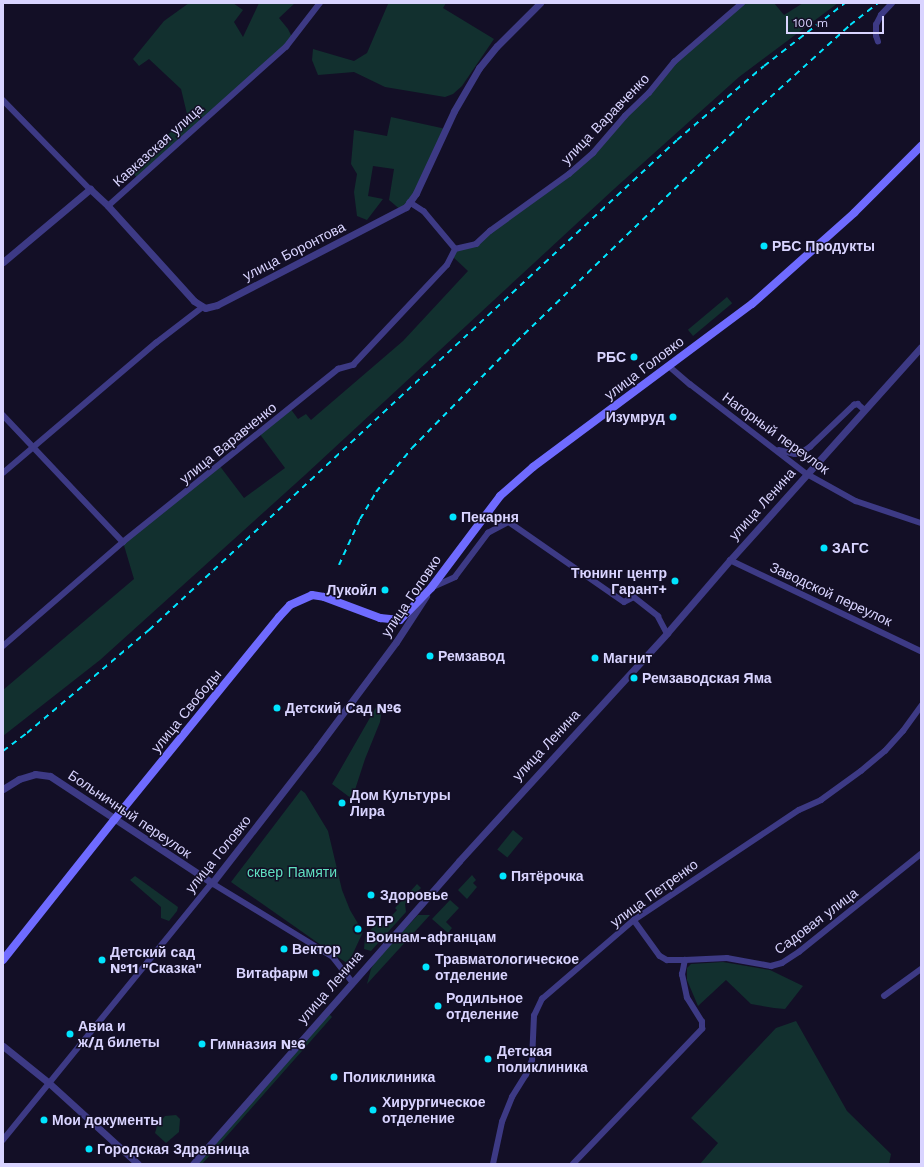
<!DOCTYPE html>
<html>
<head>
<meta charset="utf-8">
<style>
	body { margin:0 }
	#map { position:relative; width:924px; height:1167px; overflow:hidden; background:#130f26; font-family:"Work Sans",sans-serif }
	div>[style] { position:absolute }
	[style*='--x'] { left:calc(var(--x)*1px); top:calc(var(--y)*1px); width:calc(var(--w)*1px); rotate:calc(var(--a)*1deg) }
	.green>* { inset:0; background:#12302f; transform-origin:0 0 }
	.minor>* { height:5.5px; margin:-2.75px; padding:0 2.75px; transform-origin:2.75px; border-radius:2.75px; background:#3d3a85 }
	.tertiary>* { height:7px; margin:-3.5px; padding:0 3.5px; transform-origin:3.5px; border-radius:3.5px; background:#3d3a85 }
	.secondary>* { height:8px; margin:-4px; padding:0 4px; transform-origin:4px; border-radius:4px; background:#6f6bff }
	.rail>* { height:2px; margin-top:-1px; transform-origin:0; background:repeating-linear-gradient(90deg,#00e5ff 0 6px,transparent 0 11px) }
	.dots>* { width:11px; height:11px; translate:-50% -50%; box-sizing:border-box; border:2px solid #130f26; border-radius:50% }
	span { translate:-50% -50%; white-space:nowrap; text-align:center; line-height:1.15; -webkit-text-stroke:3px #130f26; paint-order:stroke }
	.street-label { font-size:14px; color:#d9d4ff }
	.poi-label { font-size:14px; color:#d9d4ff; font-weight:700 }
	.left { translate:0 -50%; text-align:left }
	.right { translate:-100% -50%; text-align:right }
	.park-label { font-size:14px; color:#5fe0c0 }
	.frame { position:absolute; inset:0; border:4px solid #d9d4ff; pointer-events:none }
	.scale { position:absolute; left:786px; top:16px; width:98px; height:18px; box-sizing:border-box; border:2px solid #d9d4ff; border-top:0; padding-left:5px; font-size:12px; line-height:14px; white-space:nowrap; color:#d9d4ff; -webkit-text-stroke:3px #130f26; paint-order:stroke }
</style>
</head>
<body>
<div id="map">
	<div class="green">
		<i style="clip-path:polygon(189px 3px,233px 3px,243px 10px,234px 22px,243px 37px,259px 3px,295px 3px,279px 18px,288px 29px,293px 39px,138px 179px,130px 169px,144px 154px,188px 118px,181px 89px,149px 59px,139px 66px,133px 59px,164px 21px)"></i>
		<i style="clip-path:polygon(446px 3px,443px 8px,494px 39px,462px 86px,453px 94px,445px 97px,385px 87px,354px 72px,318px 75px,312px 60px,313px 49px,354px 61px,367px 53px,388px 4px)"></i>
		<i style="clip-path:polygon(742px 3px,774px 3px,784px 15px,803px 3px,838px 3px,739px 77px,614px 189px,305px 475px,100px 660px,3px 736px,3px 690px,134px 579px,123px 542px,219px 465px,244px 498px,285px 468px,259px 433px,290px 408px,298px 419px,306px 414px,311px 420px,403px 341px,468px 271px,452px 256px,455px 249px,476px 244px,593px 153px,674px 62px)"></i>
		<i style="clip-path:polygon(391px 117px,446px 129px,421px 182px,402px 211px,389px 200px,394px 169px,373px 166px,368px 196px,383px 199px,367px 220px,357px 216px,354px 192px,357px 174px,351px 164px,354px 130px,387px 136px)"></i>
		<i style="left:727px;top:297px;width:8px;height:51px;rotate:50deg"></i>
		<i style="clip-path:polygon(379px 702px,382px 709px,380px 722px,365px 759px,352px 799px,332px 784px)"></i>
		<i style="clip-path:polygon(301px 790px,305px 793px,328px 831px,342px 890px,350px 910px,363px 932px,348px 964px,231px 882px)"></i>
		<i style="left:513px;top:830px;width:13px;height:25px;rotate:39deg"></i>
		<i style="clip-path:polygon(472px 875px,476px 880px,473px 883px,477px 887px,467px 899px,458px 890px)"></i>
		<i style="clip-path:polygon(135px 876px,178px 907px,177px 911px,169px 921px,161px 918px,161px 907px,130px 880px)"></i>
		<i style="clip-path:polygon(417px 884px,421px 888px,405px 904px,406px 912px,371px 951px,364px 949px,365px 938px,369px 932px,378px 921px,383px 925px,397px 910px,395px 908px)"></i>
		<i style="clip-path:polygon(450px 900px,459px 908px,446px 922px,452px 928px,448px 933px,432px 919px)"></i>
		<i style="clip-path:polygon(418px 915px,430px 915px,367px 984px,371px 969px,376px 960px)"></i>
		<i style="clip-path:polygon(723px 962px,770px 970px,803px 986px,785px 1009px,774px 1008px,751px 1004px,726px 980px,698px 1006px,687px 980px,687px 968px,691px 964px)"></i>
		<i style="clip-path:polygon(326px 1011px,332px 1017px,202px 1164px,193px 1164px)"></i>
		<i style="clip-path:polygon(796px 1021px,847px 1111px,891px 1154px,889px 1164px,700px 1164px,718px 1143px,691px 1118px,776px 1028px)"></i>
		<i style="clip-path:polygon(176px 1115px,180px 1119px,179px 1132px,166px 1143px,155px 1133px,157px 1126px,165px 1116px)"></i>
	</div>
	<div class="minor">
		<i style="--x:878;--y:42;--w:6;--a:-108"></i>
		<i style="--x:876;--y:36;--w:11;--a:-90"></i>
		<i style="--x:876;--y:25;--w:11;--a:-63"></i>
		<i style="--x:881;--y:15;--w:16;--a:-47"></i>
		<i style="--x:3;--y:100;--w:124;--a:45.7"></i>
		<i style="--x:108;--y:206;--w:239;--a:-41.8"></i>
		<i style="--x:286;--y:47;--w:56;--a:-52.3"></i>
		<i style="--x:455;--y:249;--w:22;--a:-13"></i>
		<i style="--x:476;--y:244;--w:19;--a:-43"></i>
		<i style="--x:490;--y:231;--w:97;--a:-35.8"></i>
		<i style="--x:569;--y:174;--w:32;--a:-41"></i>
		<i style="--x:593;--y:153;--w:49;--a:-49.1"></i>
		<i style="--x:625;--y:116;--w:33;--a:-44"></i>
		<i style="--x:649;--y:93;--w:40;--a:-51"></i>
		<i style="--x:674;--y:62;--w:90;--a:-40.9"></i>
		<i style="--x:669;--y:366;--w:28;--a:41"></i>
		<i style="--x:690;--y:384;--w:148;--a:37.6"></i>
		<i style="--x:807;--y:474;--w:56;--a:28.9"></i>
		<i style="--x:856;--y:501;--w:69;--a:18.7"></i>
		<i style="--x:3;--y:415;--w:175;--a:46.6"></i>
		<i style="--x:779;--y:450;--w:16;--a:14"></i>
		<i style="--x:795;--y:454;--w:6;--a:-9"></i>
		<i style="--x:801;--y:453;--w:11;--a:-34"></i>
		<i style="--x:810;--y:447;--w:61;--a:-43.7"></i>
		<i style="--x:854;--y:405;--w:4;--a:-14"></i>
		<i style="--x:858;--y:404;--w:9;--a:41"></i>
		<i style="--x:3;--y:473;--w:201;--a:-40.4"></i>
		<i style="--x:156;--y:343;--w:59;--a:-37.5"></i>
		<i style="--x:730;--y:560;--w:212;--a:25.5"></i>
		<i style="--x:433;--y:587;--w:24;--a:-24"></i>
		<i style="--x:455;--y:577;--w:55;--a:-53.1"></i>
		<i style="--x:488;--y:533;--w:24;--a:-28"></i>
		<i style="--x:509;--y:522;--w:140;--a:34.8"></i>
		<i style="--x:624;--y:602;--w:11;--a:-27"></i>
		<i style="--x:634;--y:597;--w:31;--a:38"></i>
		<i style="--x:658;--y:616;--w:19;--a:62"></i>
		<i style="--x:3;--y:646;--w:159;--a:-40.9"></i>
		<i style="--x:123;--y:542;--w:276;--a:-38.8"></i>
		<i style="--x:338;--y:369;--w:16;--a:-15"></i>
		<i style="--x:353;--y:365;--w:137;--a:-46.8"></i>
		<i style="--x:447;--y:265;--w:18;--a:-63"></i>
		<i style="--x:455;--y:249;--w:48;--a:-130"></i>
		<i style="--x:424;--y:212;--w:17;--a:-147"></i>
		<i style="--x:634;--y:920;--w:44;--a:54.2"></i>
		<i style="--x:660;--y:956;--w:8;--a:30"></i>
		<i style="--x:667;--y:960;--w:18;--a:0"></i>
		<i style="--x:884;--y:996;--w:46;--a:-36.1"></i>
		<i style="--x:3;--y:1140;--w:331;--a:-50.9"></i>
		<i style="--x:212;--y:883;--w:142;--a:31.4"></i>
		<i style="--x:333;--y:957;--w:31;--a:52"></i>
		<i style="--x:493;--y:1164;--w:43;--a:-77.9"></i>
		<i style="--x:502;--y:1122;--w:27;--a:-68"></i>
		<i style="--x:512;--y:1097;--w:26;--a:-58"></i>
		<i style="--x:526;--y:1075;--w:16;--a:-68"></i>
		<i style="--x:532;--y:1060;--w:44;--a:-87.4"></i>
		<i style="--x:534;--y:1016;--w:19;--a:-65"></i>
		<i style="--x:542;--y:999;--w:121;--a:-40.7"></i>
		<i style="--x:634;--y:920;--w:198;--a:-33.7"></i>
		<i style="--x:799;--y:810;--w:24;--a:-24"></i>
		<i style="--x:821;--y:800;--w:49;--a:-35.9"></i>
		<i style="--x:861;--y:771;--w:31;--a:-40"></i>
		<i style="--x:885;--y:751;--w:27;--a:-48"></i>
		<i style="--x:903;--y:731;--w:31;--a:-54"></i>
		<i style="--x:573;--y:1164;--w:187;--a:-46.3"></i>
		<i style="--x:702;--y:1029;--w:7;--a:-90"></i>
		<i style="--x:702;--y:1022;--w:28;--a:-122"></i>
		<i style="--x:687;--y:998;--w:24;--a:-102"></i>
		<i style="--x:682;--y:975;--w:15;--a:-79"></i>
		<i style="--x:685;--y:960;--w:42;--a:-2.7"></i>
		<i style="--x:727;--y:958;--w:45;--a:10.3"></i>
		<i style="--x:771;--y:966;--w:11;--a:-15"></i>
		<i style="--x:782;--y:963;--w:20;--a:-33"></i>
		<i style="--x:799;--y:952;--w:156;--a:-38.8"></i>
	</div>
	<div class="tertiary">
		<i style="--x:3;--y:262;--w:114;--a:-40"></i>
		<i style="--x:90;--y:189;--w:25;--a:43"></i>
		<i style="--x:108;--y:206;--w:128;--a:47.8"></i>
		<i style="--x:194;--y:301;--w:13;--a:32"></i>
		<i style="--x:205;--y:308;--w:12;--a:-14"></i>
		<i style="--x:217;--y:305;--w:213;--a:-27.4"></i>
		<i style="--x:406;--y:207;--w:17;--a:-54"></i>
		<i style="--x:416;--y:193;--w:90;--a:-65.1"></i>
		<i style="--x:454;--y:111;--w:50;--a:-59.8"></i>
		<i style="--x:479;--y:68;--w:28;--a:-51"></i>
		<i style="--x:497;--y:46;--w:61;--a:-45"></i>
		<i style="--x:3;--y:789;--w:19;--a:-32"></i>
		<i style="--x:19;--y:779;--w:17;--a:-17"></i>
		<i style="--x:35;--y:774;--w:15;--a:8"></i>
		<i style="--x:50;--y:776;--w:194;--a:33.4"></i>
		<i style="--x:212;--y:883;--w:171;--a:-52.1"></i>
		<i style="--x:317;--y:748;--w:132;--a:-53.3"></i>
		<i style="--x:396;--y:642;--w:55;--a:-56.9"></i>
		<i style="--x:3;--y:1046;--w:59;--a:38.8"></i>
		<i style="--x:49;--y:1083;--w:120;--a:42.3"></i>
		<i style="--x:193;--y:1164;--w:403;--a:-48.7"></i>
		<i style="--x:459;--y:861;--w:309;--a:-47.6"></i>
		<i style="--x:667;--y:633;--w:96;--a:-49.2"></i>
		<i style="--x:730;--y:560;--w:286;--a:-48.1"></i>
	</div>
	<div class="secondary">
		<i style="--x:3;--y:960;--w:179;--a:-51.6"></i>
		<i style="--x:114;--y:820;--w:262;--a:-50.9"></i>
		<i style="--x:279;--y:617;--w:16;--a:-47"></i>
		<i style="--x:290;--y:605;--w:24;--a:-24"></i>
		<i style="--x:312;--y:595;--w:12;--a:9"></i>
		<i style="--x:324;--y:597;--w:60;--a:20.6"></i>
		<i style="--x:380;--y:618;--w:20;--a:6"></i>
		<i style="--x:400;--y:620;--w:45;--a:-45.9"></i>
		<i style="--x:431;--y:588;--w:115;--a:-53.1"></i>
		<i style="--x:500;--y:496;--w:44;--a:-41.3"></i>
		<i style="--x:533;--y:467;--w:273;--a:-36.7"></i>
		<i style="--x:752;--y:304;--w:137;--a:-41.7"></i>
		<i style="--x:854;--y:213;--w:95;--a:-45"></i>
	</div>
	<div class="rail">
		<i style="--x:339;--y:565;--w:51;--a:-65.5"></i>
		<i style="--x:360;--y:519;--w:31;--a:-59"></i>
		<i style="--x:376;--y:492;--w:57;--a:-50.7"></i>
		<i style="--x:412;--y:448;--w:148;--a:-45.5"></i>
		<i style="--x:516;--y:342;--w:331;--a:-44"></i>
		<i style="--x:754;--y:112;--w:130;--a:-42.2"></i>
		<i style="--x:850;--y:25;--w:36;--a:-38"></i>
		<i style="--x:3;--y:751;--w:30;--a:-37"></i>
		<i style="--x:27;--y:733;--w:160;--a:-40.2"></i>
		<i style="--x:149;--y:630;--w:720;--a:-42.86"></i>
		<i style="--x:677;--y:140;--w:114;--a:-40.4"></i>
		<i style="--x:764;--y:66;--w:103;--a:-37.9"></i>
	</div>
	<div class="dots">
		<i style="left:764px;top:246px;background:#00e5ff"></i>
		<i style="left:634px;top:357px;background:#00e5ff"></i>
		<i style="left:673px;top:417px;background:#00e5ff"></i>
		<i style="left:453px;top:517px;background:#00e5ff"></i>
		<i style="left:824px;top:548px;background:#00e5ff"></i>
		<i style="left:675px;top:581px;background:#00e5ff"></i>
		<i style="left:385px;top:590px;background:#00e5ff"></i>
		<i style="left:430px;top:656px;background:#00e5ff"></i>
		<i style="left:595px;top:658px;background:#00e5ff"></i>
		<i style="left:634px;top:678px;background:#00e5ff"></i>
		<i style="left:277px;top:708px;background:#00e5ff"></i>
		<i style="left:342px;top:803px;background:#00e5ff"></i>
		<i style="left:503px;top:876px;background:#00e5ff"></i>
		<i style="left:371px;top:895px;background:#00e5ff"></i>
		<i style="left:358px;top:929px;background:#00e5ff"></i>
		<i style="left:284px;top:949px;background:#00e5ff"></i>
		<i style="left:102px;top:960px;background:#00e5ff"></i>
		<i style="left:426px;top:967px;background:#00e5ff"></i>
		<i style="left:316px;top:973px;background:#00e5ff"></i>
		<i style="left:438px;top:1006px;background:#00e5ff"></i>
		<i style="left:70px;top:1034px;background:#00e5ff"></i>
		<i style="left:202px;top:1044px;background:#00e5ff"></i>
		<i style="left:488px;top:1059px;background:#00e5ff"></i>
		<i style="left:334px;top:1077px;background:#00e5ff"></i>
		<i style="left:373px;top:1110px;background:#00e5ff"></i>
		<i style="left:44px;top:1120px;background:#00e5ff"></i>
		<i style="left:89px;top:1149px;background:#00e5ff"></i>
	</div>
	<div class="street-label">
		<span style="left:605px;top:119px;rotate:-46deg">улица Варавченко</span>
		<span style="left:158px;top:145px;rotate:-42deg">Кавказская улица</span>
		<span style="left:294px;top:251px;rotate:-27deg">улица Боронтова</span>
		<span style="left:644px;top:368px;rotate:-37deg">улица Головко</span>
		<span style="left:776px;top:433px;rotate:36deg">Нагорный переулок</span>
		<span style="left:228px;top:443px;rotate:-39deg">улица Варавченко</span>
		<span style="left:762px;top:504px;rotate:-48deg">улица Ленина</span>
		<span style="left:831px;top:594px;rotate:25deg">Заводской переулок</span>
		<span style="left:411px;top:596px;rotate:-56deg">улица Головко</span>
		<span style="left:186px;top:711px;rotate:-51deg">улица Свободы</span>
		<span style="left:546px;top:745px;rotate:-47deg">улица Ленина</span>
		<span style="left:130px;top:814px;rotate:34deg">Больничный переулок</span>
		<span style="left:218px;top:854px;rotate:-51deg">улица Головко</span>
		<span style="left:654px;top:893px;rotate:-36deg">улица Петренко</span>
		<span style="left:816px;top:921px;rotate:-37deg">Садовая улица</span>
		<span style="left:330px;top:987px;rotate:-49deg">улица Ленина</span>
	</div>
	<div class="poi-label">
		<span class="left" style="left:772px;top:246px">РБС Продукты</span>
		<span class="right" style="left:626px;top:357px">РБС</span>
		<span class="right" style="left:665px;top:417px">Изумруд</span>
		<span class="left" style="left:461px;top:517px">Пекарня</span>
		<span class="left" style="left:832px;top:548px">ЗАГС</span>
		<span class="right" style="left:667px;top:581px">Тюнинг центр<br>Гарант+</span>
		<span class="right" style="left:377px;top:590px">Лукойл</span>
		<span class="left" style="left:438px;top:656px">Ремзавод</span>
		<span class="left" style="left:603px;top:658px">Магнит</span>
		<span class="left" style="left:642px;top:678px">Ремзаводская Яма</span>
		<span class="left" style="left:285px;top:708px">Детский Сад №6</span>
		<span class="left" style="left:350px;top:803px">Дом Культуры<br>Лира</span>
		<span class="left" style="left:511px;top:876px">Пятёрочка</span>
		<span class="left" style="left:380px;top:895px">Здоровье</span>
		<span class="left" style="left:366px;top:929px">БТР<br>Воинам-афганцам</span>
		<span class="left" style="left:292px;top:949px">Вектор</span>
		<span class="left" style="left:110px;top:960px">Детский сад<br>№11 "Сказка"</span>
		<span class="left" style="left:435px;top:967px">Травматологическое<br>отделение</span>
		<span class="right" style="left:308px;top:973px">Витафарм</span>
		<span class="left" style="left:446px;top:1006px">Родильное<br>отделение</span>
		<span class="left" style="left:78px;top:1034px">Авиа и<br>ж/д билеты</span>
		<span class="left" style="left:210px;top:1044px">Гимназия №6</span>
		<span class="left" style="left:497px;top:1059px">Детская<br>поликлиника</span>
		<span class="left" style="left:343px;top:1077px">Поликлиника</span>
		<span class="left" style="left:382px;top:1110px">Хирургическое<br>отделение</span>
		<span class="left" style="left:52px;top:1120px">Мои документы</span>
		<span class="left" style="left:97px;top:1149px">Городская Здравница</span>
	</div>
	<div class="park-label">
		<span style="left:292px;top:872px">сквер Памяти</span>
	</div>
	<div class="frame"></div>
	<div class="scale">100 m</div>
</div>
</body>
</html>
